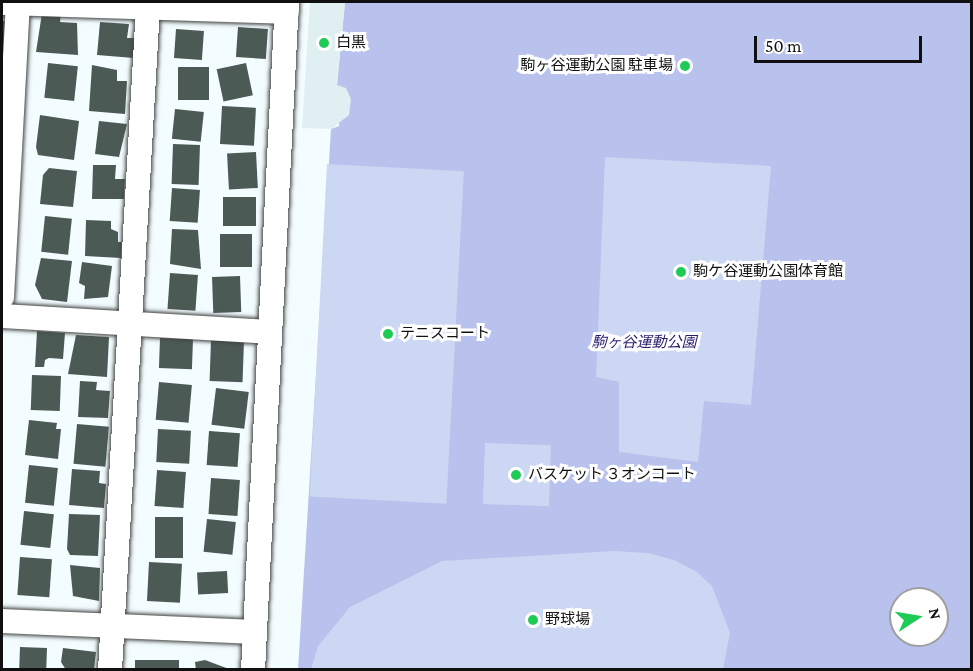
<!DOCTYPE html>
<html>
<head>
<meta charset="utf-8">
<style>
	body { margin:0 }
	#map { position:relative; width:973px; height:671px; overflow:hidden; background:#f3fdff; font-family:"Crimson Pro","Noto Sans JP",serif }
	div>[style] { position:absolute }
	[style*='--x'] { left:calc(var(--x)*1px); top:calc(var(--y)*1px); width:calc(var(--w)*1px); rotate:calc(var(--a)*1deg) }
	.green>* { inset:0; background:#b9c1ed }
	.pitch>* { inset:0; background:#ccd7f3; transform-origin:0 0 }
	.plaza>* { inset:0; background:#e0eff1 }
	.building>* { inset:0; background:#4c5a56; transform-origin:0 0 }
	.roads { filter:drop-shadow(0 0 2px #434343) drop-shadow(0 0 2px #434343) }
	.minor>* { height:24px; margin:-12px; padding:0 12px; transform-origin:12px; border-radius:12px; background:#fff }
	.dots>* { width:16px; height:16px; translate:-50% -50%; box-sizing:border-box; border:3px solid #fff; border-radius:50% }
	span { translate:-50% -50%; white-space:nowrap; text-align:center; line-height:1.15; -webkit-text-stroke:6px #fff; paint-order:stroke }
	.poi-label { font-size:15px; color:#101010 }
	.left { translate:0 -50%; text-align:left }
	.right { translate:-100% -50%; text-align:right }
	.park-label { font-size:15px; color:#281b6e; font-style:italic }
	.frame { position:absolute; inset:0; border:3px solid #101010; pointer-events:none }
	.north { position:absolute; left:889px; top:587px; width:60px; height:60px; box-sizing:border-box; background:#fff; border:2px solid #9f9f9f; border-radius:50%; rotate:78deg; font-size:16px; font-weight:700; line-height:24px; text-align:center; color:#101010 }
	.north::after { content:''; display:block; margin:auto; width:21px; height:27px; background:#1ecb56; clip-path:polygon(50% 0,100% 100%,50% 72%,0 100%) }
	.scale { position:absolute; left:754px; top:36px; width:168px; height:27px; box-sizing:border-box; border:3px solid #101010; border-top:0; padding-left:8px; font-size:18px; line-height:21px; white-space:nowrap; color:#101010; -webkit-text-stroke:4px #fff; paint-order:stroke }
</style>
</head>
<body>
<div id="map">
	<div class="green">
		<i style="clip-path:polygon(evenodd,345px 2px,971px 2px,971px 669px,298px 670px,331px 129px,339px 126px,337px 85px,345px 2px,901px 599px,937px 599px,937px 635px,901px 635px,901px 599px)"></i>
	</div>
	<div class="pitch">
		<i style="clip-path:polygon(605px 157px,771px 166px,751px 405px,704px 401px,698px 462px,619px 452px,619px 382px,596px 377px)"></i>
		<i style="left:327px;top:164px;width:137px;height:333px;rotate:3deg"></i>
		<i style="left:485px;top:443px;width:66px;height:61px;rotate:2deg"></i>
		<i style="clip-path:polygon(614px 551px,648px 553px,674px 560px,697px 572px,712px 586px,730px 633px,723px 669px,311px 669px,318px 646px,350px 607px,442px 561px)"></i>
	</div>
	<div class="plaza">
		<i style="clip-path:polygon(310px 2px,345px 2px,337px 85px,346px 88px,351px 99px,349px 115px,331px 129px,302px 128px)"></i>
	</div>
	<div class="building">
		<i style="clip-path:polygon(42px 13px,61px 14px,60px 22px,77px 23px,78px 55px,36px 52px)"></i>
		<i style="clip-path:polygon(2px 21px,7px 21px,4px 54px,2px 54px)"></i>
		<i style="clip-path:polygon(100px 22px,129px 24px,127px 38px,136px 38px,134px 58px,97px 55px)"></i>
		<i style="left:238px;top:27px;width:30px;height:30px;rotate:4deg"></i>
		<i style="left:176px;top:29px;width:28px;height:29px;rotate:4deg"></i>
		<i style="left:48px;top:63px;width:30px;height:35px;rotate:6deg"></i>
		<i style="left:246px;top:63px;width:33px;height:30px;rotate:78deg"></i>
		<i style="clip-path:polygon(92px 65px,117px 70px,117px 81px,127px 81px,125px 114px,89px 111px)"></i>
		<i style="left:178px;top:67px;width:31px;height:33px"></i>
		<i style="left:222px;top:106px;width:34px;height:38px;rotate:3deg"></i>
		<i style="left:175px;top:109px;width:29px;height:30px;rotate:6deg"></i>
		<i style="clip-path:polygon(40px 115px,79px 121px,74px 160px,38px 155px,36px 147px)"></i>
		<i style="clip-path:polygon(99px 121px,127px 124px,119px 157px,95px 154px)"></i>
		<i style="left:173px;top:144px;width:27px;height:40px;rotate:2deg"></i>
		<i style="left:256px;top:152px;width:36px;height:29px;rotate:87deg"></i>
		<i style="clip-path:polygon(93px 165px,116px 165px,115px 179px,125px 179px,124px 199px,92px 199px)"></i>
		<i style="clip-path:polygon(49px 168px,77px 171px,73px 207px,40px 204px,43px 175px)"></i>
		<i style="left:172px;top:188px;width:28px;height:33px;rotate:4deg"></i>
		<i style="left:223px;top:197px;width:33px;height:29px"></i>
		<i style="left:45px;top:216px;width:27px;height:36px;rotate:6deg"></i>
		<i style="clip-path:polygon(86px 220px,111px 221px,111px 229px,118px 232px,118px 242px,122px 242px,121px 258px,85px 256px)"></i>
		<i style="clip-path:polygon(172px 229px,198px 230px,201px 269px,170px 264px)"></i>
		<i style="left:220px;top:234px;width:32px;height:33px"></i>
		<i style="clip-path:polygon(41px 258px,72px 261px,67px 302px,42px 299px,35px 285px)"></i>
		<i style="clip-path:polygon(82px 262px,112px 266px,108px 297px,84px 299px,85px 286px,79px 283px)"></i>
		<i style="left:170px;top:273px;width:28px;height:36px;rotate:4deg"></i>
		<i style="left:240px;top:276px;width:36px;height:28px;rotate:88deg"></i>
		<i style="clip-path:polygon(37px 331px,65px 333px,63px 359px,49px 358px,45px 360px,44px 367px,35px 367px)"></i>
		<i style="clip-path:polygon(76px 335px,109px 337px,107px 377px,68px 374px)"></i>
		<i style="left:160px;top:338px;width:33px;height:30px;rotate:2deg"></i>
		<i style="left:211px;top:340px;width:33px;height:41px;rotate:2deg"></i>
		<i style="left:32px;top:375px;width:29px;height:35px;rotate:2deg"></i>
		<i style="clip-path:polygon(80px 381px,97px 382px,96px 390px,110px 391px,108px 418px,78px 417px)"></i>
		<i style="left:159px;top:382px;width:33px;height:38px;rotate:5deg"></i>
		<i style="left:216px;top:388px;width:33px;height:37px;rotate:7deg"></i>
		<i style="clip-path:polygon(29px 420px,57px 423px,56px 429px,61px 429px,58px 459px,25px 455px)"></i>
		<i style="left:77px;top:424px;width:32px;height:40px;rotate:5deg"></i>
		<i style="left:158px;top:429px;width:33px;height:33px;rotate:3deg"></i>
		<i style="left:209px;top:431px;width:31px;height:34px;rotate:4deg"></i>
		<i style="left:29px;top:465px;width:29px;height:38px;rotate:6deg"></i>
		<i style="clip-path:polygon(72px 469px,100px 471px,99px 483px,106px 484px,104px 508px,69px 505px)"></i>
		<i style="left:157px;top:470px;width:29px;height:36px;rotate:4deg"></i>
		<i style="left:211px;top:478px;width:29px;height:36px;rotate:4deg"></i>
		<i style="left:24px;top:511px;width:30px;height:34px;rotate:6deg"></i>
		<i style="clip-path:polygon(69px 514px,100px 515px,98px 556px,70px 555px,67px 549px)"></i>
		<i style="left:155px;top:517px;width:28px;height:41px"></i>
		<i style="left:207px;top:519px;width:29px;height:33px;rotate:6deg"></i>
		<i style="left:20px;top:557px;width:32px;height:38px;rotate:4deg"></i>
		<i style="left:149px;top:562px;width:33px;height:39px;rotate:3deg"></i>
		<i style="clip-path:polygon(70px 565px,100px 568px,99px 601px,73px 596px)"></i>
		<i style="left:227px;top:571px;width:22px;height:30px;rotate:87deg"></i>
		<i style="left:20px;top:647px;width:27px;height:23px;rotate:2deg"></i>
		<i style="clip-path:polygon(63px 648px,96px 652px,94px 670px,66px 670px,61px 662px)"></i>
		<i style="left:179px;top:660px;width:10px;height:44px;rotate:90deg"></i>
		<i style="clip-path:polygon(205px 660px,229px 669px,229px 670px,196px 670px,195px 662px)"></i>
	</div>
	<div class="roads">
		<div class="minor">
			<i style="--x:2;--y:3;--w:285;--a:1.8"></i>
			<i style="--x:2;--y:297;--w:294;--a:-86.9"></i>
			<i style="--x:2;--y:316;--w:268;--a:3.4"></i>
			<i style="--x:2;--y:621;--w:253;--a:2.5"></i>
			<i style="--x:110;--y:670;--w:664;--a:-86.72"></i>
			<i style="--x:253;--y:670;--w:669;--a:-87.09"></i>
		</div>
	</div>
	<div class="dots">
		<i style="left:324px;top:43px;background:#1ecb56"></i>
		<i style="left:685px;top:66px;background:#1ecb56"></i>
		<i style="left:681px;top:272px;background:#1ecb56"></i>
		<i style="left:388px;top:334px;background:#1ecb56"></i>
		<i style="left:516px;top:475px;background:#1ecb56"></i>
		<i style="left:533px;top:620px;background:#1ecb56"></i>
	</div>
	<div class="poi-label">
		<span class="left" style="left:336px;top:43px">白黒</span>
		<span class="right" style="left:673px;top:66px">駒ヶ谷運動公園 駐車場</span>
		<span class="left" style="left:693px;top:272px">駒ケ谷運動公園体育館</span>
		<span class="left" style="left:400px;top:334px">テニスコート</span>
		<span class="left" style="left:528px;top:475px">バスケット ３オンコート</span>
		<span class="left" style="left:545px;top:620px">野球場</span>
	</div>
	<div class="park-label">
		<span style="left:644px;top:343px">駒ヶ谷運動公園</span>
	</div>
	<div class="frame"></div>
	<div class="north">N</div>
	<div class="scale">50 m</div>
</div>
</body>
</html>
